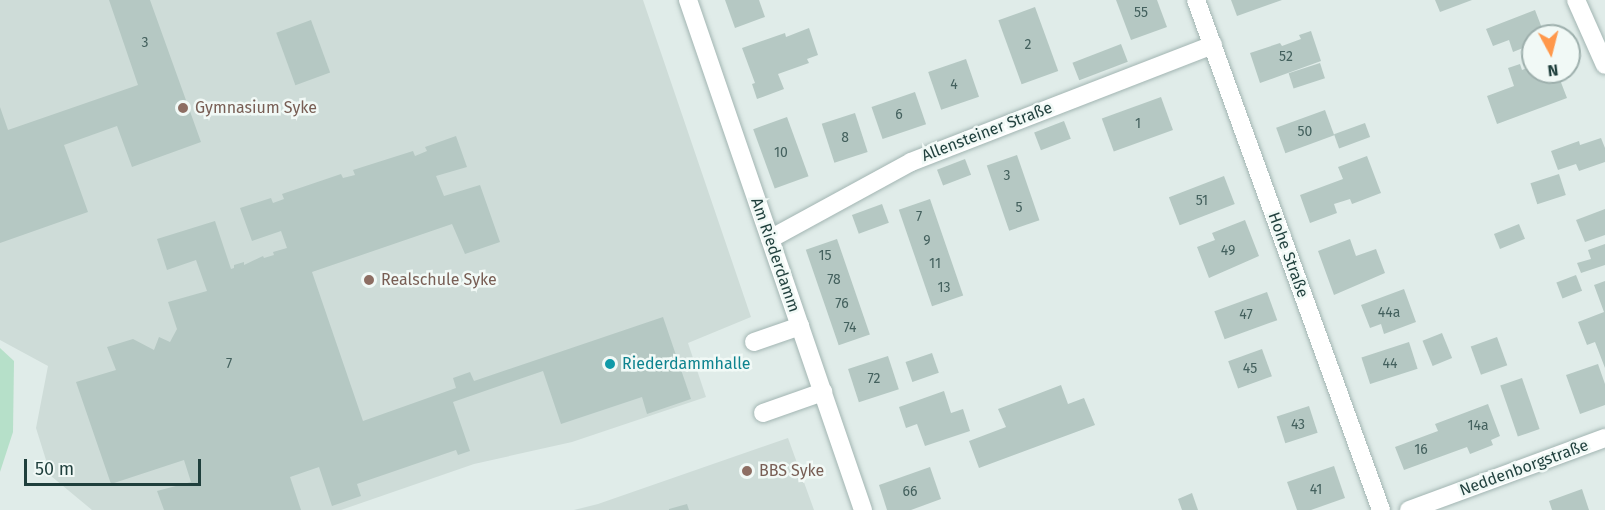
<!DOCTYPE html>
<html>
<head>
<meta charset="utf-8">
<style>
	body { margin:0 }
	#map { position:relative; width:1605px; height:510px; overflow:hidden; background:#e0ece9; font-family:"Fira Sans",sans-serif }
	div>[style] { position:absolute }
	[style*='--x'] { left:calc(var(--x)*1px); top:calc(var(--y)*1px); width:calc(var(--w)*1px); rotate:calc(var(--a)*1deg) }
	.built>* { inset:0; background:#cedcd8 }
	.green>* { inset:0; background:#b6e0c9 }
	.building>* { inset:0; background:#b5c8c3; transform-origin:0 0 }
	.roads { filter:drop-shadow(0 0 2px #a2b5b2) drop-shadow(0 0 2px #a2b5b2) }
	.minor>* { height:18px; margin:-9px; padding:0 9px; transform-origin:9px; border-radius:9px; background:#fff }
	.dots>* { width:16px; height:16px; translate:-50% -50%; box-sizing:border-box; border:3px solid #f1f9f6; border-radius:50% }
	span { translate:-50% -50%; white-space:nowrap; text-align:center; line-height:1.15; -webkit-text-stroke:5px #f1f9f6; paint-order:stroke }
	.number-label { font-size:14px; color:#44615e }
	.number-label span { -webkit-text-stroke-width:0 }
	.education-label { font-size:16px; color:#785e54 }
	.left { translate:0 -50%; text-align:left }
	.street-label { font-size:16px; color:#1f3f3c }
	.culture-label { font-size:16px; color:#0d838f }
	.north { position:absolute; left:1521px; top:24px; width:60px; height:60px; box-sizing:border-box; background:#f1f9f6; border:2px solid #9dafac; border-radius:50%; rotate:173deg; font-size:16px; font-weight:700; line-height:24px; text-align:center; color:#1f3f3c }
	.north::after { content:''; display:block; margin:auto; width:21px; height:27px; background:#ff984b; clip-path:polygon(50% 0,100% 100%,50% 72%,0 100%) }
	.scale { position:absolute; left:24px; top:459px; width:177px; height:27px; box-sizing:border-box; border:3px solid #1f3f3c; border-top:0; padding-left:8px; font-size:18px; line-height:21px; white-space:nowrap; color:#1f3f3c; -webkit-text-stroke:4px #f1f9f6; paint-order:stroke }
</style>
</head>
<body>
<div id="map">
	<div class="built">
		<i style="clip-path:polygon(0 0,643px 0,751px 317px,688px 343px,706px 397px,572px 442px,474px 464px,341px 510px,92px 510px,51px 476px,36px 428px,48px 366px,0 340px)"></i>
		<i style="clip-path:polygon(788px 438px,814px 510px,574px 510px,598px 504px)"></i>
	</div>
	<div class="green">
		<i style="clip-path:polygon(0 348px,14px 361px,13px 432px,0 472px)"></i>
	</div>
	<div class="building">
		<i style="clip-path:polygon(109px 0,150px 0,201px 142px,132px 167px,117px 126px,64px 145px,88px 212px,0 243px,0 107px,8px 130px,138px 85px)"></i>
		<i style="clip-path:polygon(725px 0,759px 0,765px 17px,735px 28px)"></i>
		<i style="clip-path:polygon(1116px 0,1157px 0,1167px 27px,1131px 40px)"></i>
		<i style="clip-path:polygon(1231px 0,1282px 0,1237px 16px)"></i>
		<i style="clip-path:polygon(1435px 0,1472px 0,1440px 12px)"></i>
		<i style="left:1035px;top:7px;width:68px;height:39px;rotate:70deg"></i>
		<i style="clip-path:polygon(1535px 10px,1545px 36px,1533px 36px,1533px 44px,1513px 52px,1509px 40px,1493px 46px,1486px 29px)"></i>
		<i style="left:311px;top:20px;width:56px;height:37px;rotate:70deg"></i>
		<i style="clip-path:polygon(809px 28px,818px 55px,807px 59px,809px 63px,778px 74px,784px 89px,757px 99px,752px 84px,755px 83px,742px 48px,785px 33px,786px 37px)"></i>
		<i style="clip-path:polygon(1311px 31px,1321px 61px,1260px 83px,1250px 53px,1280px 43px,1282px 46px,1301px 39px,1299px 35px)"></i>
		<i style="left:1121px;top:44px;width:19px;height:52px;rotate:69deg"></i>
		<i style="left:966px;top:59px;width:40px;height:40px;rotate:71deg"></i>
		<i style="left:1320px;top:63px;width:16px;height:33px;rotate:72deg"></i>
		<i style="clip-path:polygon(1520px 64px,1522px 70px,1533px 66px,1533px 72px,1557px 72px,1567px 98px,1497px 124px,1487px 96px,1514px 86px,1508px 68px)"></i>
		<i style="left:915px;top:92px;width:34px;height:46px;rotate:71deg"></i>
		<i style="left:1161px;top:97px;width:35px;height:63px;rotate:70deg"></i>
		<i style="left:1325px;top:110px;width:27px;height:52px;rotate:70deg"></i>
		<i style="left:855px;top:113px;width:41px;height:35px;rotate:72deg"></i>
		<i style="left:787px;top:117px;width:63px;height:36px;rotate:70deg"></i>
		<i style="left:1064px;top:121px;width:19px;height:32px;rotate:69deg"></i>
		<i style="left:1365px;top:123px;width:15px;height:33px;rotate:70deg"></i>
		<i style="clip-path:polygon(456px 136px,467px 167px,436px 176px,444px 196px,480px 185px,500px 242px,465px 254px,452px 224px,312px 272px,363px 421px,456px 388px,453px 378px,470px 372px,474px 381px,663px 317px,691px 399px,647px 414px,642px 397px,561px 424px,543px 371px,453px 402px,470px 451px,458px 455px,456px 450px,357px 484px,361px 496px,332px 506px,319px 467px,290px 477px,301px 510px,164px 510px,157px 491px,191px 482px,184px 460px,111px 484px,76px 382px,116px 370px,107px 347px,133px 339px,154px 350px,159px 337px,170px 342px,177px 329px,168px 302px,207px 291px,196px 260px,167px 270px,157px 239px,215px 221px,231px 269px,234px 268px,234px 265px,244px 262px,244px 265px,263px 256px,264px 258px,274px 255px,273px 252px,287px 248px,281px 231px,252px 241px,240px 208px,271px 198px,273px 203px,284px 199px,282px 194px,341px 174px,343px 178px,355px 175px,353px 170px,413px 151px,415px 156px,427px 151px,425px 147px)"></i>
		<i style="clip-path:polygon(1601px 138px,1605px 148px,1605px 162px,1579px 171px,1576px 164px,1558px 170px,1551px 151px,1579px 141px,1580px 145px)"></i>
		<i style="left:1017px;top:155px;width:69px;height:32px;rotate:71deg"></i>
		<i style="clip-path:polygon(1367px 156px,1381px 193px,1352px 204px,1350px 199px,1334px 204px,1337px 213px,1310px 223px,1300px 195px,1343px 179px,1338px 167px)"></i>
		<i style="left:965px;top:159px;width:17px;height:30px;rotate:69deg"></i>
		<i style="left:1559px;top:174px;width:22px;height:30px;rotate:72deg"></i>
		<i style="left:1224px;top:176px;width:30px;height:59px;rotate:69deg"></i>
		<i style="left:930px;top:199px;width:102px;height:33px;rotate:71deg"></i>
		<i style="left:882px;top:204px;width:20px;height:32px;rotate:70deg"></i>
		<i style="clip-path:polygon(1605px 209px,1605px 235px,1585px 242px,1576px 220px)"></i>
		<i style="clip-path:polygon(1245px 220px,1259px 256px,1209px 278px,1197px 247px,1215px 240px,1212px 233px)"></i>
		<i style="left:1519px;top:224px;width:16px;height:27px;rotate:68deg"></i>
		<i style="left:837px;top:239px;width:101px;height:33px;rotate:71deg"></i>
		<i style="clip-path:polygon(1350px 239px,1356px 256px,1376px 249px,1385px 273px,1334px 295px,1318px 251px)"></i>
		<i style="clip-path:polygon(1605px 244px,1605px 265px,1581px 273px,1577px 263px,1591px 259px,1588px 250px)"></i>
		<i style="left:1576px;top:275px;width:17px;height:21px;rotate:69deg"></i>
		<i style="clip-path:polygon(1605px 281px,1605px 368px,1595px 342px,1587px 345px,1578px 322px,1604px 312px,1594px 285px)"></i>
		<i style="clip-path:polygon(1404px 289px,1416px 322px,1384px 334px,1381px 324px,1370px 328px,1361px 305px)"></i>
		<i style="left:1267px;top:292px;width:30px;height:56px;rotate:70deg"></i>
		<i style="left:1442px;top:333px;width:27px;height:21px;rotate:68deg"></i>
		<i style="left:1497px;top:337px;width:30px;height:28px;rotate:70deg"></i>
		<i style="left:1409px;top:342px;width:28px;height:50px;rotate:72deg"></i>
		<i style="left:1262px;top:349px;width:29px;height:36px;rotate:70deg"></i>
		<i style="left:932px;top:353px;width:21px;height:28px;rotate:71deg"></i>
		<i style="left:888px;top:356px;width:35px;height:42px;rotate:72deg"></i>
		<i style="clip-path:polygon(1598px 364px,1605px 384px,1605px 405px,1580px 414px,1566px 375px)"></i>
		<i style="left:1522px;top:378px;width:54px;height:23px;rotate:71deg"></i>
		<i style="clip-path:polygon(1061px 385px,1068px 404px,1084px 398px,1095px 425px,979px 468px,969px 441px,1006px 427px,998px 409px)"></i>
		<i style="clip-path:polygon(944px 391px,951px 413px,963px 409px,970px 431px,925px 446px,917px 424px,906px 428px,899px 407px)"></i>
		<i style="clip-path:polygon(1488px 404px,1500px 436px,1491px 440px,1493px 445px,1470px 454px,1467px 447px,1404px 470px,1395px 447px,1438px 431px,1435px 424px)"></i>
		<i style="left:1309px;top:406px;width:28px;height:34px;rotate:72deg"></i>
		<i style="clip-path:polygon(1334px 466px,1345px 498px,1311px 510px,1297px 510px,1287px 482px)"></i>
		<i style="clip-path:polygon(930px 467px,941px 499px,911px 510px,887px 510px,879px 485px)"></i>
		<i style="clip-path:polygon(1582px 489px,1589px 510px,1552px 510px,1549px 501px)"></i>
		<i style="clip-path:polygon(1192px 493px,1198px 510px,1182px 510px,1178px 499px)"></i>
		<i style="clip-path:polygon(687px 504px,689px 510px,669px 510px,669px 509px)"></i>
	</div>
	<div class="roads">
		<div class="minor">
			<i style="--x:688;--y:0;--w:539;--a:71.06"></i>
			<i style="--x:1196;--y:0;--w:543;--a:70.06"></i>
			<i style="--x:1576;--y:0;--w:71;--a:66"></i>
			<i style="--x:770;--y:239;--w:161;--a:-28.6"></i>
			<i style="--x:911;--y:162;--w:324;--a:-21.2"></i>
			<i style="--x:754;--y:342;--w:49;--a:-19.2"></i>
			<i style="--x:763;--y:413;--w:64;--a:-19.3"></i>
			<i style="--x:1409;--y:510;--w:209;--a:-20.2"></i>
		</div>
	</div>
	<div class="dots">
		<i style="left:183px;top:108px;background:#8d6e63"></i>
		<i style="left:369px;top:280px;background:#8d6e63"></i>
		<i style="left:610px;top:364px;background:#0f9aa8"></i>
		<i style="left:747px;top:471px;background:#8d6e63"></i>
	</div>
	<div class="number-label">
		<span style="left:1141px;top:13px">55</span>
		<span style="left:145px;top:43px">3</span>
		<span style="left:1028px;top:45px">2</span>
		<span style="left:1286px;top:57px">52</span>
		<span style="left:954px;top:85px">4</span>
		<span style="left:899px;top:115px">6</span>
		<span style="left:1138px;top:124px">1</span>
		<span style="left:1305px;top:132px">50</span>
		<span style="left:845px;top:138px">8</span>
		<span style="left:781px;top:153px">10</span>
		<span style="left:1007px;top:176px">3</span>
		<span style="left:1202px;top:201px">51</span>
		<span style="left:1019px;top:208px">5</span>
		<span style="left:919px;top:217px">7</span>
		<span style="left:927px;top:241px">9</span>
		<span style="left:1228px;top:251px">49</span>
		<span style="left:825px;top:256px">15</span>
		<span style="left:935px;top:264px">11</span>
		<span style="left:834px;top:280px">78</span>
		<span style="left:944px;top:288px">13</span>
		<span style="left:842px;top:304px">76</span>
		<span style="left:1389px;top:313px">44a</span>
		<span style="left:1246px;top:315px">47</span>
		<span style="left:850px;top:328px">74</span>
		<span style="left:229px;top:364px">7</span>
		<span style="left:1390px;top:364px">44</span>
		<span style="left:1250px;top:369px">45</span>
		<span style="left:874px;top:379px">72</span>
		<span style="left:1298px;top:425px">43</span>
		<span style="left:1478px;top:426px">14a</span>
		<span style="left:1421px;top:450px">16</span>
		<span style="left:1316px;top:490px">41</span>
		<span style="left:910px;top:492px">66</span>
	</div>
	<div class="education-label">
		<span class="left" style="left:195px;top:108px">Gymnasium Syke</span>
		<span class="left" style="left:381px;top:280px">Realschule Syke</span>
		<span class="left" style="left:759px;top:471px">BBS Syke</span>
	</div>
	<div class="street-label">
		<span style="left:987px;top:132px;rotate:-21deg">Allensteiner Straße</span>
		<span style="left:775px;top:255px;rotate:71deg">Am Riederdamm</span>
		<span style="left:1288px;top:255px;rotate:70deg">Hohe Straße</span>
		<span style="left:1524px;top:468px;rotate:-20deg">Neddenborgstraße</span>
	</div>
	<div class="culture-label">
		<span class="left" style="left:622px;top:364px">Riederdammhalle</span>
	</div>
	<div class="north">N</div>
	<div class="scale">50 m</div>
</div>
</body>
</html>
